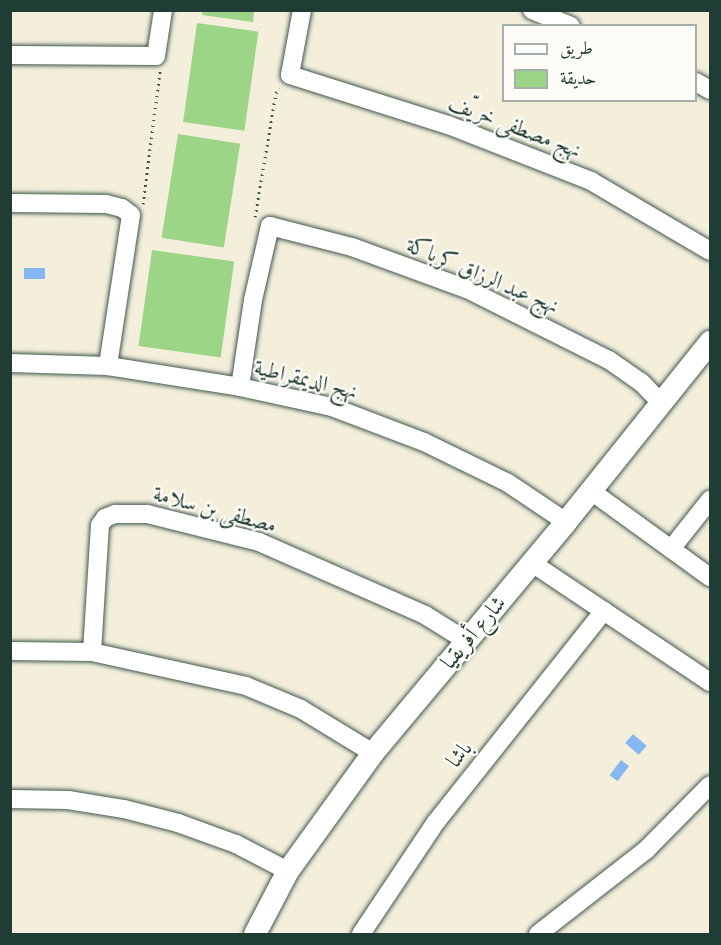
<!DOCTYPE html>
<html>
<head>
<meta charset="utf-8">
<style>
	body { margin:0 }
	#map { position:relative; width:721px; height:945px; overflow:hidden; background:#f3efdb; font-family:"IM FELL Great Primer",Amiri,serif }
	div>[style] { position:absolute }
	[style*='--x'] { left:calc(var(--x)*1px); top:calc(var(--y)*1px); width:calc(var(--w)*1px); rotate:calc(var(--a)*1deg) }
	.green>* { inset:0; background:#9cd588; transform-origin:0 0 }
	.water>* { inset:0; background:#87b7f2; transform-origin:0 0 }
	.path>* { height:3px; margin-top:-1.5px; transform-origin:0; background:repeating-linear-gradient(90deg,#3f584d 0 1.5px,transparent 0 6px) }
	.roads { filter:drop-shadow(0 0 2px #3f584d) drop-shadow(0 0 2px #3f584d) }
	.minor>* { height:18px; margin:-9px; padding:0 9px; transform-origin:9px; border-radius:9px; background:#fff }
	.tertiary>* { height:22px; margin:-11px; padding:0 11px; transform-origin:11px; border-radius:11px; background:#fff }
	span { translate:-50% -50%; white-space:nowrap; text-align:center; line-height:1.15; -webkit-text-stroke:4.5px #fdfcf7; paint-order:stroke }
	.street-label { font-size:22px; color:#1f3d34 }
	.frame { position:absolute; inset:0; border:12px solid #1f3d34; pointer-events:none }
	.legend { position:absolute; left:502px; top:24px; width:195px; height:78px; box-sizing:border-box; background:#fdfcf7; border:2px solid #a4b0a9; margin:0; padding:8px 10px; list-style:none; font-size:18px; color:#1f3d34 }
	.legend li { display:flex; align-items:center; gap:12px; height:30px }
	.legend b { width:30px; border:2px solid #a4b0a9 }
</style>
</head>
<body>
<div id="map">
	<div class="green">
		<i style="clip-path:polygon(203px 11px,203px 10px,254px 11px,253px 22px,202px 15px)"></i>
		<i style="left:197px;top:23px;width:62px;height:100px;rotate:8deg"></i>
		<i style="left:178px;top:134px;width:63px;height:105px;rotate:9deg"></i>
		<i style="left:152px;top:250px;width:83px;height:97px;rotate:8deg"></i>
	</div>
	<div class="water">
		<i style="left:45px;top:268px;width:11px;height:21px;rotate:90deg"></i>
		<i style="left:633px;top:734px;width:18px;height:12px;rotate:41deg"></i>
		<i style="left:621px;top:760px;width:10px;height:19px;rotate:37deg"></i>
	</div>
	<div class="path">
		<i style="--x:143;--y:204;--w:134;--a:-82.7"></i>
		<i style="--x:255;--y:217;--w:126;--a:-80.4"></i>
		<i style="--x:276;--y:93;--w:6;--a:-59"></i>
	</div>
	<div class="roads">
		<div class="minor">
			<i style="--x:302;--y:10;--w:66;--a:100.5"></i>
			<i style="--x:290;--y:75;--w:166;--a:17.6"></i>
			<i style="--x:448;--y:125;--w:154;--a:21.4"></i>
			<i style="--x:591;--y:181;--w:138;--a:30.5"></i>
			<i style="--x:532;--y:10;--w:42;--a:22.3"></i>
			<i style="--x:10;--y:55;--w:146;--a:0.4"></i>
			<i style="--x:156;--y:56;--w:47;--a:-81.3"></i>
			<i style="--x:696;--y:82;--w:16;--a:30"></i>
			<i style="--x:10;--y:203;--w:96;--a:0.6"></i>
			<i style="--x:106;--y:204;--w:16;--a:14"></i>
			<i style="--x:122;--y:208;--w:11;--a:38"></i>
			<i style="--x:131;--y:215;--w:153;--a:98.7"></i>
			<i style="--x:10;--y:363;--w:98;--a:1.8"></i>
			<i style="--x:108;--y:366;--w:134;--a:9"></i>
			<i style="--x:240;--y:387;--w:94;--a:12.3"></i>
			<i style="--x:332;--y:407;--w:98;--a:20.8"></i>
			<i style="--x:424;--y:442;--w:93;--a:26"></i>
			<i style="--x:508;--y:483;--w:70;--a:33.9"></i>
			<i style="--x:240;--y:387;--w:88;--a:-81.5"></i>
			<i style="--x:253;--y:300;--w:76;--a:-77.1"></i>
			<i style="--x:270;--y:226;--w:85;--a:14.4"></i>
			<i style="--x:352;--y:247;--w:122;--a:20.1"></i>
			<i style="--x:467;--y:289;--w:159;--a:26.6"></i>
			<i style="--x:609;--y:360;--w:39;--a:35"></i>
			<i style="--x:641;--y:382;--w:28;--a:46"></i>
			<i style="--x:591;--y:491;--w:147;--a:35.9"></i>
			<i style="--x:671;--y:549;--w:63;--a:-51.5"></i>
			<i style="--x:532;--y:563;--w:214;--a:33.8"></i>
			<i style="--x:10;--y:651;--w:82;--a:0.7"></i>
			<i style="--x:92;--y:652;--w:158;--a:12.4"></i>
			<i style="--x:246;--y:686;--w:60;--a:22.7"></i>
			<i style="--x:301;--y:709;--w:84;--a:31.4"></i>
			<i style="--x:92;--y:652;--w:127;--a:-86.4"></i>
			<i style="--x:100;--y:525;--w:9;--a:-54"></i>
			<i style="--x:105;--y:518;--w:11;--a:-22"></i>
			<i style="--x:115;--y:514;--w:32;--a:0"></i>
			<i style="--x:147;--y:514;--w:115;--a:14"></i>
			<i style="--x:259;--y:542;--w:181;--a:23.7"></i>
			<i style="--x:425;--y:615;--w:47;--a:32"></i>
			<i style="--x:10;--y:799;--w:58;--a:1"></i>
			<i style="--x:68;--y:800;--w:57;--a:9.1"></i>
			<i style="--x:124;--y:809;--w:56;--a:14.5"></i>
			<i style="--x:178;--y:823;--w:62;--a:19.9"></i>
			<i style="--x:236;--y:844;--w:59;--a:27.4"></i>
			<i style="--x:361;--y:934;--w:135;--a:-56.2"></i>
			<i style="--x:436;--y:822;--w:270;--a:-51.5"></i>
			<i style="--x:538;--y:934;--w:137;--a:-37.9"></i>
			<i style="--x:646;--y:850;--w:91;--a:-45.4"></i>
		</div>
		<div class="tertiary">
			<i style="--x:255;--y:934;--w:71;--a:-62.4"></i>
			<i style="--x:288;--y:871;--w:145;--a:-54.2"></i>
			<i style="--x:373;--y:753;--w:301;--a:-50.1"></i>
			<i style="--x:566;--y:522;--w:231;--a:-51.3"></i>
		</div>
	</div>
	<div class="street-label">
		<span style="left:515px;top:126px;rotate:21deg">نهج مصطفى خريّف</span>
		<span style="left:483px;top:275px;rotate:23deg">نهج عبد الرزاق كرباكة</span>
		<span style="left:306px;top:379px;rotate:14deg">نهج الديمقراطية</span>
		<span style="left:215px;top:509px;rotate:15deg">مصطفى بن سلامة</span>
		<span style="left:473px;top:632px;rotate:-50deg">شارع أفريقيا</span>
		<span style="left:459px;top:754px;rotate:-51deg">باشا</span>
	</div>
	<div class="frame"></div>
	<ul class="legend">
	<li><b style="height:8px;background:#fff"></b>طريق</li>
	<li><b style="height:16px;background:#9cd588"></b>حديقة</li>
	</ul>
</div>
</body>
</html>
